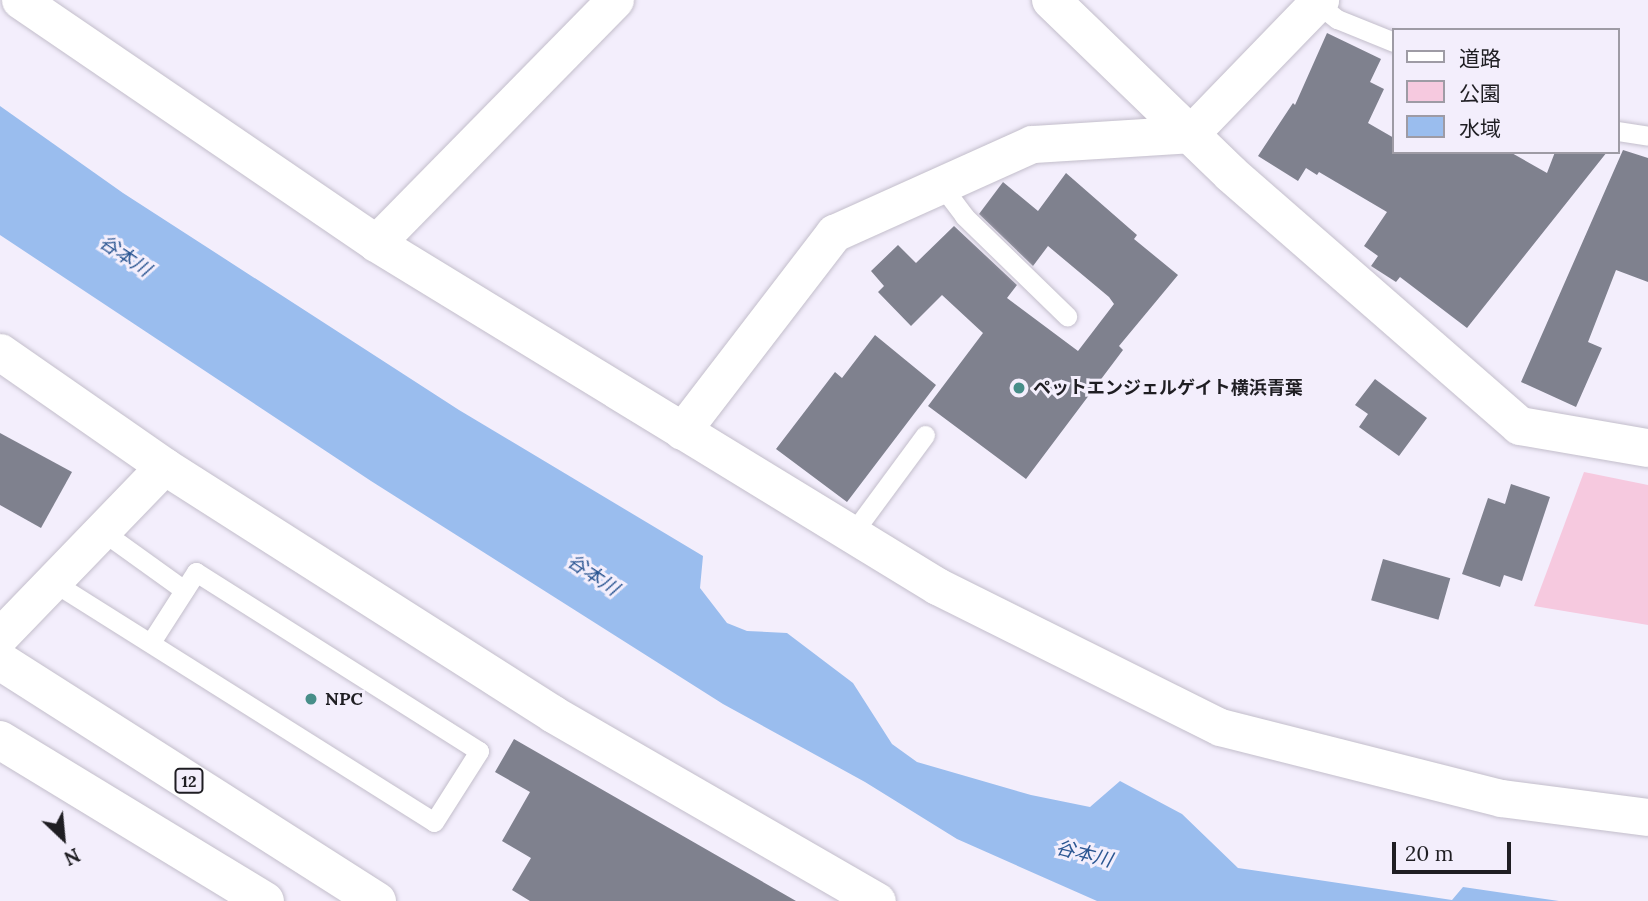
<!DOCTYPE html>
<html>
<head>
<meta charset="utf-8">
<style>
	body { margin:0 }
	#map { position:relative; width:1648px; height:901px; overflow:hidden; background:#f3eefc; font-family:Lora,"Noto Sans JP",serif }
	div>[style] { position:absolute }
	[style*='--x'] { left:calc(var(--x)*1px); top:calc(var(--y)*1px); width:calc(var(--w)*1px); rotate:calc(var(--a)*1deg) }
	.green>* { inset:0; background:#f6c9df }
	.water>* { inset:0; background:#9abdee }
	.building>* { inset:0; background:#7f818e; transform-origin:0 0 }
	.roads { filter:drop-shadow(0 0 2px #c3becb) drop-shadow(0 0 2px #c3becb) }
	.service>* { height:19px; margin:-9.5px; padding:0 9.5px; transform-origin:9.5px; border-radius:9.5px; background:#fff }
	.minor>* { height:37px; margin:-18.5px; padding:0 18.5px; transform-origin:18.5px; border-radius:18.5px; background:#fff }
	.tertiary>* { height:38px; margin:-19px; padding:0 19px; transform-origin:19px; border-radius:19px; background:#fff }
	.primary>* { height:38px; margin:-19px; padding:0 19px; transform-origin:19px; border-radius:19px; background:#fff }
	.dots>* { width:19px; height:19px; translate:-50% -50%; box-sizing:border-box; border:4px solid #f3eefc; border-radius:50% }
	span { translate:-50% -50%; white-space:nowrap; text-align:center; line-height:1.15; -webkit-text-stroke:6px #f3eefc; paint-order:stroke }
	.shield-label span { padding:2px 5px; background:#f3eefc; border:2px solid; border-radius:5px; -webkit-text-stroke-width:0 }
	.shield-label { font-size:16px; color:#1f1e23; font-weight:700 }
	.poi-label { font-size:18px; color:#1f1e23; font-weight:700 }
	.left { translate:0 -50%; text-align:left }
	.water-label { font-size:19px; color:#2b5692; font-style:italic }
	.legend { position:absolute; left:1392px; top:28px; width:228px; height:126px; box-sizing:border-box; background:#f3eefc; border:2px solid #9e9ba5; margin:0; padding:9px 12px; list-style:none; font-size:21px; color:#1f1e23 }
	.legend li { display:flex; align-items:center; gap:14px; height:35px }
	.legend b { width:35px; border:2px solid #9e9ba5 }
	.north { position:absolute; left:28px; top:803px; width:70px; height:70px; -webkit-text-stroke:5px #f3eefc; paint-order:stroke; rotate:154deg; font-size:19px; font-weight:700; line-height:28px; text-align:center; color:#1f1e23 }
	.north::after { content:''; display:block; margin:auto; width:24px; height:32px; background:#1f1e23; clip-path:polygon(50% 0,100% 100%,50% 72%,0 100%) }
	.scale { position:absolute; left:1392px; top:842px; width:119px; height:32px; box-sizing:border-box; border:4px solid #1f1e23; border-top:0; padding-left:9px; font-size:21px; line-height:24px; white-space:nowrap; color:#1f1e23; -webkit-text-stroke:5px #f3eefc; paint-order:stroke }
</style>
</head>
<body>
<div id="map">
	<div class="green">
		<i style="clip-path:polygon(1584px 472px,1648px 485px,1648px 625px,1534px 606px)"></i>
	</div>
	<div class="water">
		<i style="clip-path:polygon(0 106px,123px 193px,459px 410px,703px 556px,700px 588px,727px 623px,747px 631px,787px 633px,853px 683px,892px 744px,917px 762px,1031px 795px,1090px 807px,1120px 781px,1182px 814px,1238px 868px,1452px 900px,1463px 887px,1559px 901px,1097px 901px,957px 839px,865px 782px,723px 704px,371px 481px,0 235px)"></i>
	</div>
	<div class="building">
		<i style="clip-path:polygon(1327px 33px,1381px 59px,1370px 82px,1384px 89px,1368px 123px,1394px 138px,1394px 152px,1510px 152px,1547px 173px,1555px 152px,1607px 152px,1467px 328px,1400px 277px,1396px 282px,1371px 266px,1378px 256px,1364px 246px,1387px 212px,1319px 172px,1317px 175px,1306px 168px,1298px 181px,1258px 156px,1293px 103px,1295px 105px)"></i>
		<i style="clip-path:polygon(1623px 150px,1648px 158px,1648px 282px,1616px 270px,1588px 342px,1602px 348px,1576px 407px,1521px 382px)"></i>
		<i style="clip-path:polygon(1066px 173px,1137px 235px,1134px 239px,1178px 275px,1119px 346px,1123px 350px,1026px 479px,928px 406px,983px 333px,942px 295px,911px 326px,878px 292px,884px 286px,871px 271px,898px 245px,916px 263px,954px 226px,1017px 285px,1007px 298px,1078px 351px,1114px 304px,1109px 297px,1048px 246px,1033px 266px,979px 214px,1003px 182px,1038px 211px)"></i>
		<i style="clip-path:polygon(875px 335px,936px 385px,847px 502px,776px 449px,835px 372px,842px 378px)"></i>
		<i style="clip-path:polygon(1375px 379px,1427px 418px,1399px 456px,1359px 427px,1368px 414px,1355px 405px)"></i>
		<i style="clip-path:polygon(0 433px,72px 472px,41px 528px,0 505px)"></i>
		<i style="clip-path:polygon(1511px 484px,1550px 497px,1522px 581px,1504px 575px,1500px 587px,1462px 574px,1488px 498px,1505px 504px)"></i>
		<i style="left:1383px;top:559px;width:70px;height:43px;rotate:16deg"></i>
		<i style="clip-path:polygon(514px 739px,796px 901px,530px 901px,512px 890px,531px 858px,502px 841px,530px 792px,495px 772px)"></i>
	</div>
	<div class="roads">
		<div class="service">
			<i style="--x:1317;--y:3;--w:26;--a:39"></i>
			<i style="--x:1337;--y:19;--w:61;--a:22"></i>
			<i style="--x:1618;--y:131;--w:30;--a:9"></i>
			<i style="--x:941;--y:185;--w:39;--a:53"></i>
			<i style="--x:964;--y:216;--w:144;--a:44.2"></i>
			<i style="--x:102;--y:531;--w:101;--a:35.7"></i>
			<i style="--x:852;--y:534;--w:123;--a:-53.6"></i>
			<i style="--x:53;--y:582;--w:450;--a:32.2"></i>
			<i style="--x:434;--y:822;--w:84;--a:-57.6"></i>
			<i style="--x:479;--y:751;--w:335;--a:-147.7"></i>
			<i style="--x:196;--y:572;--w:83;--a:122.7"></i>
		</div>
		<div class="minor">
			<i style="--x:20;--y:0;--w:431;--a:34.3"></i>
			<i style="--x:376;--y:243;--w:658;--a:31.44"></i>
			<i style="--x:937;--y:586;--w:316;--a:26.5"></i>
			<i style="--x:1220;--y:727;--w:290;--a:14.2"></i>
			<i style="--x:1501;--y:798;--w:148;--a:7.4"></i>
			<i style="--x:376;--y:243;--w:341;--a:-45.5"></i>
			<i style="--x:0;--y:352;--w:200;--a:34.8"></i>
			<i style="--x:164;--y:466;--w:461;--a:32.5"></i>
			<i style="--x:553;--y:714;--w:374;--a:30"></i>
			<i style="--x:682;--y:431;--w:250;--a:-52.5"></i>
			<i style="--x:834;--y:233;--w:217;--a:-24.2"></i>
			<i style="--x:1032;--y:144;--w:158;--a:-3.6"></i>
			<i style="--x:1190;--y:134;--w:187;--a:-45.9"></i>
			<i style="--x:0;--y:636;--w:236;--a:-46"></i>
		</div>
		<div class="tertiary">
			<i style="--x:1051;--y:0;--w:250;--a:44"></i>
			<i style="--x:1231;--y:174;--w:383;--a:41.1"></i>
			<i style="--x:1520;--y:426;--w:130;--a:9.8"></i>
		</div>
		<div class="primary">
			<i style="--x:0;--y:661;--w:447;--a:32.5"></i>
			<i style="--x:0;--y:740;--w:310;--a:31.3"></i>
		</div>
	</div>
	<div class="dots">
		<i style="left:1019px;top:388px;background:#478e89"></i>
		<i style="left:311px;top:699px;background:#478e89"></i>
	</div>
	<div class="shield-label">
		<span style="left:189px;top:781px">12</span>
	</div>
	<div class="poi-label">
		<span class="left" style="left:1033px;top:388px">ペットエンジェルゲイト横浜青葉</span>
		<span class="left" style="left:325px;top:699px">NPC</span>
	</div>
	<div class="water-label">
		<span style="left:125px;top:256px;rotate:34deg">谷本川</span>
		<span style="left:593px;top:575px;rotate:34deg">谷本川</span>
		<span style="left:1084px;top:854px;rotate:14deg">谷本川</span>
	</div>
	<ul class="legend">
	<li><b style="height:9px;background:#fff"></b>道路</li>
	<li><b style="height:19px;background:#f6c9df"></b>公園</li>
	<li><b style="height:19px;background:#9abdee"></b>水域</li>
	</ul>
	<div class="north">N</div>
	<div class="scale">20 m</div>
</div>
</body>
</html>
